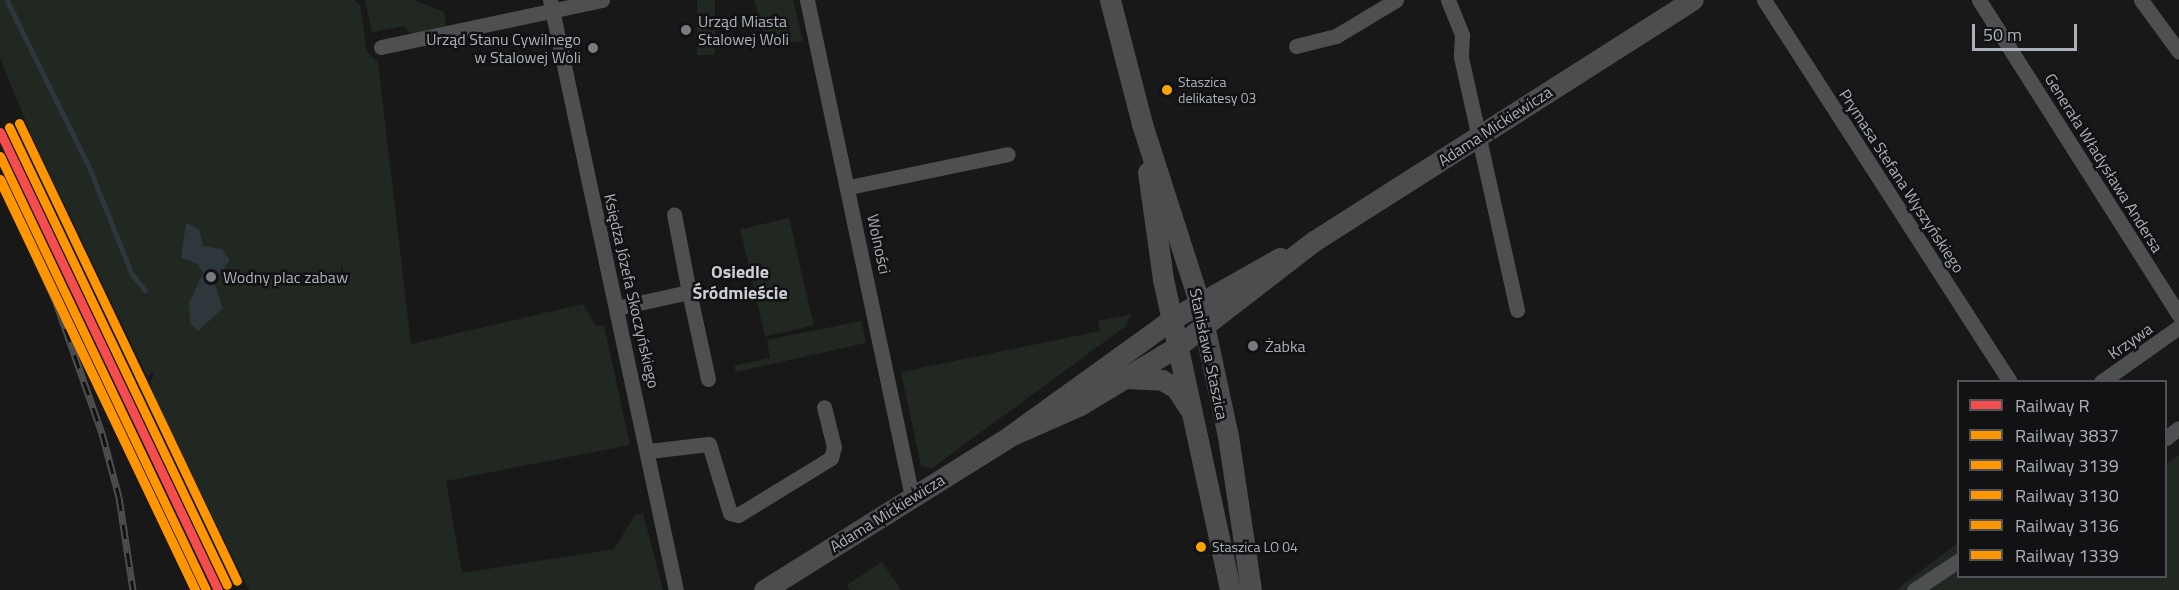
<!DOCTYPE html>
<html>
<head>
<meta charset="utf-8">
<style>
	body { margin:0 }
	#map { position:relative; width:2179px; height:590px; overflow:hidden; background:#181818; font-family:"Titillium Web",sans-serif }
	div>[style] { position:absolute }
	[style*='--x'] { left:calc(var(--x)*1px); top:calc(var(--y)*1px); width:calc(var(--w)*1px); rotate:calc(var(--a)*1deg) }
	.green>* { inset:0; background:#212721; transform-origin:0 0 }
	.water>* { inset:0; background:#2e373b }
	.stream>* { height:4.5px; margin:-2.25px; padding:0 2.25px; transform-origin:2.25px; border-radius:2.25px; background:#2e373b }
	.street>* { height:15px; margin:-7.5px; padding:0 7.5px; transform-origin:7.5px; border-radius:7.5px; background:#4d4f51 }
	.secondary>* { height:21px; margin:-10.5px; padding:0 10.5px; transform-origin:10.5px; border-radius:10.5px; background:#4c4d4f }
	.rail>* { height:7px; margin-top:-3.5px; transform-origin:0; background:repeating-linear-gradient(90deg,#121214 0 14px,#4d4e50 0 28px); box-sizing:border-box; border-block:2px solid #4d4e50 }
	.rail-1>* { height:9px; margin:-4.5px; padding:0 4.5px; transform-origin:4.5px; border-radius:4.5px; background:#f54d4d }
	.rail-2>* { height:9px; margin:-4.5px; padding:0 4.5px; transform-origin:4.5px; border-radius:4.5px; background:#ff9500 }
	.rail-3>* { height:9px; margin:-4.5px; padding:0 4.5px; transform-origin:4.5px; border-radius:4.5px; background:#ff9500 }
	.rail-4>* { height:9px; margin:-4.5px; padding:0 4.5px; transform-origin:4.5px; border-radius:4.5px; background:#ff9500 }
	.rail-5>* { height:9px; margin:-4.5px; padding:0 4.5px; transform-origin:4.5px; border-radius:4.5px; background:#ff9500 }
	.rail-6>* { height:9px; margin:-4.5px; padding:0 4.5px; transform-origin:4.5px; border-radius:4.5px; background:#ff9500 }
	.dots>* { width:16px; height:16px; translate:-50% -50%; box-sizing:border-box; border:3px solid #121214; border-radius:50% }
	span { translate:-50% -50%; white-space:nowrap; text-align:center; line-height:1.15; -webkit-text-stroke:5px #121214; paint-order:stroke }
	.bus-label { font-size:14px; color:#aab1b8 }
	.left { translate:0 -50%; text-align:left }
	.poi-label { font-size:16px; color:#aab1b8 }
	.right { translate:-100% -50%; text-align:right }
	.street-label { font-size:16px; color:#aab1b8 }
	.neighbourhood-label { font-size:18px; color:#cbcfd4; font-weight:700 }
	.legend { position:absolute; left:1957px; top:380px; width:210px; height:198px; box-sizing:border-box; background:#121214; border:2px solid #4f5256; margin:0; padding:8px 10px; list-style:none; font-size:18px; color:#aab1b8 }
	.legend li { display:flex; align-items:center; gap:12px; height:30px }
	.legend b { width:30px; border:2px solid #4f5256 }
	.scale { position:absolute; left:1972px; top:24px; width:105px; height:27px; box-sizing:border-box; border:3px solid #aab1b8; border-top:0; padding-left:8px; font-size:18px; line-height:21px; white-space:nowrap; color:#aab1b8; -webkit-text-stroke:4px #121214; paint-order:stroke }
</style>
</head>
<body>
<div id="map">
	<div class="green">
		<i style="clip-path:polygon(0 0,354px 0,360px 5px,367px 52px,378px 62px,411px 344px,583px 304px,596px 326px,604px 325px,630px 445px,446px 481px,462px 573px,614px 549px,635px 515px,643px 513px,663px 590px,249px 590px,186px 463px,172px 453px,150px 383px,154px 375px,152px 371px,148px 378px,33px 139px,0 58px)"></i>
		<i style="clip-path:polygon(365px 0,414px 0,444px 12px,446px 26px,412px 34px,403px 26px,372px 32px)"></i>
		<i style="left:697px;top:0;width:18px;height:55px"></i>
		<i style="clip-path:polygon(754px 0,793px 0,803px 41px,773px 45px,766px 41px)"></i>
		<i style="left:789px;top:218px;width:110px;height:50px;rotate:77deg"></i>
		<i style="clip-path:polygon(1131px 314px,1126px 326px,932px 468px,921px 466px,901px 372px,1100px 331px,1098px 321px)"></i>
		<i style="clip-path:polygon(861px 321px,866px 343px,736px 372px,734px 366px,770px 358px,767px 340px)"></i>
		<i style="clip-path:polygon(2179px 455px,2179px 590px,1896px 590px,1958px 543px,1958px 576px,2166px 576px,2166px 464px)"></i>
		<i style="clip-path:polygon(882px 562px,901px 590px,850px 590px,847px 585px)"></i>
	</div>
	<div class="water">
		<i style="clip-path:polygon(186px 223px,199px 229px,203px 246px,222px 249px,230px 260px,214px 282px,223px 308px,198px 331px,190px 323px,189px 303px,203px 273px,198px 264px,181px 258px)"></i>
	</div>
	<div class="stream">
		<i style="--x:7;--y:0;--w:191;--a:63.8"></i>
		<i style="--x:91;--y:171;--w:111;--a:68.3"></i>
		<i style="--x:132;--y:274;--w:21;--a:51"></i>
	</div>
	<div class="street">
		<i style="--x:550;--y:0;--w:603;--a:77.95"></i>
		<i style="--x:807;--y:0;--w:508;--a:78.07"></i>
		<i style="--x:1448;--y:0;--w:38;--a:68"></i>
		<i style="--x:1462;--y:35;--w:22;--a:93"></i>
		<i style="--x:1461;--y:57;--w:259;--a:77.5"></i>
		<i style="--x:1764;--y:0;--w:454;--a:57.2"></i>
		<i style="--x:1979;--y:0;--w:373;--a:57.6"></i>
		<i style="--x:2141;--y:0;--w:64;--a:53.8"></i>
		<i style="--x:1296;--y:46;--w:41;--a:-14"></i>
		<i style="--x:1336;--y:36;--w:70;--a:-31"></i>
		<i style="--x:381;--y:47;--w:226;--a:-12"></i>
		<i style="--x:849;--y:187;--w:162;--a:-11.7"></i>
		<i style="--x:689;--y:292;--w:89;--a:77.7"></i>
		<i style="--x:616;--y:308;--w:75;--a:-12.4"></i>
		<i style="--x:689;--y:292;--w:79;--a:-100.9"></i>
		<i style="--x:2101;--y:382;--w:95;--a:-35.2"></i>
		<i style="--x:2166;--y:438;--w:16;--a:-38"></i>
		<i style="--x:649;--y:451;--w:60;--a:-6.7"></i>
		<i style="--x:709;--y:444;--w:72;--a:73.1"></i>
		<i style="--x:730;--y:513;--w:8;--a:14"></i>
		<i style="--x:738;--y:515;--w:109;--a:-31.5"></i>
		<i style="--x:831;--y:458;--w:11;--a:-75"></i>
		<i style="--x:834;--y:447;--w:41;--a:-104"></i>
		<i style="--x:1914;--y:590;--w:53;--a:-33.4"></i>
	</div>
	<div class="secondary">
		<i style="--x:1110;--y:0;--w:128;--a:75.5"></i>
		<i style="--x:1142;--y:124;--w:187;--a:72.2"></i>
		<i style="--x:1199;--y:302;--w:137;--a:77.8"></i>
		<i style="--x:1228;--y:436;--w:156;--a:81.5"></i>
		<i style="--x:1148;--y:172;--w:108;--a:82"></i>
		<i style="--x:1163;--y:279;--w:318;--a:77.8"></i>
		<i style="--x:1126;--y:378;--w:36;--a:3"></i>
		<i style="--x:1162;--y:380;--w:16;--a:30"></i>
		<i style="--x:1176;--y:388;--w:24;--a:57"></i>
		<i style="--x:1010;--y:436;--w:77;--a:-23.9"></i>
		<i style="--x:1080;--y:405;--w:114;--a:-31"></i>
		<i style="--x:1178;--y:346;--w:172;--a:-37.7"></i>
		<i style="--x:1314;--y:241;--w:449;--a:-32.5"></i>
		<i style="--x:764;--y:590;--w:290;--a:-32"></i>
		<i style="--x:1010;--y:436;--w:200;--a:-35.8"></i>
		<i style="--x:1172;--y:319;--w:124;--a:-29.5"></i>
	</div>
	<div class="rail">
		<i style="--x:0;--y:178;--w:136;--a:65.7"></i>
		<i style="--x:56;--y:302;--w:139;--a:70.7"></i>
		<i style="--x:102;--y:433;--w:66;--a:75.1"></i>
		<i style="--x:119;--y:497;--w:94;--a:81.4"></i>
	</div>
	<div class="rail-1">
		<i style="--x:0;--y:132;--w:507;--a:64.55"></i>
	</div>
	<div class="rail-2">
		<i style="--x:0;--y:156;--w:480;--a:64.6"></i>
	</div>
	<div class="rail-3">
		<i style="--x:9;--y:127;--w:507;--a:64.55"></i>
	</div>
	<div class="rail-4">
		<i style="--x:0;--y:181;--w:453;--a:64.5"></i>
	</div>
	<div class="rail-5">
		<i style="--x:19;--y:123;--w:507;--a:64.55"></i>
	</div>
	<div class="rail-6">
		<i style="--x:0;--y:179;--w:455;--a:64.6"></i>
	</div>
	<div class="dots">
		<i style="left:686px;top:30px;background:#777b80"></i>
		<i style="left:593px;top:48px;background:#777b80"></i>
		<i style="left:1167px;top:90px;background:#f7a600"></i>
		<i style="left:211px;top:277px;background:#777b80"></i>
		<i style="left:1253px;top:346px;background:#777b80"></i>
		<i style="left:1201px;top:547px;background:#f7a600"></i>
	</div>
	<div class="bus-label">
		<span class="left" style="left:1178px;top:90px">Staszica<br>delikatesy 03</span>
		<span class="left" style="left:1212px;top:547px">Staszica LO 04</span>
	</div>
	<div class="poi-label">
		<span class="left" style="left:698px;top:30px">Urząd Miasta<br>Stalowej Woli</span>
		<span class="right" style="left:581px;top:48px">Urząd Stanu Cywilnego<br>w Stalowej Woli</span>
		<span class="left" style="left:223px;top:277px">Wodny plac zabaw</span>
		<span class="left" style="left:1265px;top:346px">Żabka</span>
	</div>
	<div class="street-label">
		<span style="left:1495px;top:126px;rotate:-33deg">Adama Mickiewicza</span>
		<span style="left:2104px;top:163px;rotate:58deg">Generała Władysława Andersa</span>
		<span style="left:1902px;top:181px;rotate:57deg">Prymasa Stefana Wyszyńskiego</span>
		<span style="left:879px;top:244px;rotate:78deg">Wolności</span>
		<span style="left:632px;top:291px;rotate:77deg">Księdza Józefa Skoczyńskiego</span>
		<span style="left:2130px;top:341px;rotate:-35deg">Krzywa</span>
		<span style="left:1209px;top:354px;rotate:78deg">Stanisława Staszica</span>
		<span style="left:887px;top:513px;rotate:-32deg">Adama Mickiewicza</span>
	</div>
	<div class="neighbourhood-label">
		<span style="left:740px;top:283px">Osiedle<br>Śródmieście</span>
	</div>
	<ul class="legend">
	<li><b style="height:8px;background:#f54d4d"></b>Railway R</li>
	<li><b style="height:8px;background:#ff9500"></b>Railway 3837</li>
	<li><b style="height:8px;background:#ff9500"></b>Railway 3139</li>
	<li><b style="height:8px;background:#ff9500"></b>Railway 3130</li>
	<li><b style="height:8px;background:#ff9500"></b>Railway 3136</li>
	<li><b style="height:8px;background:#ff9500"></b>Railway 1339</li>
	</ul>
	<div class="scale">50 m</div>
</div>
</body>
</html>
